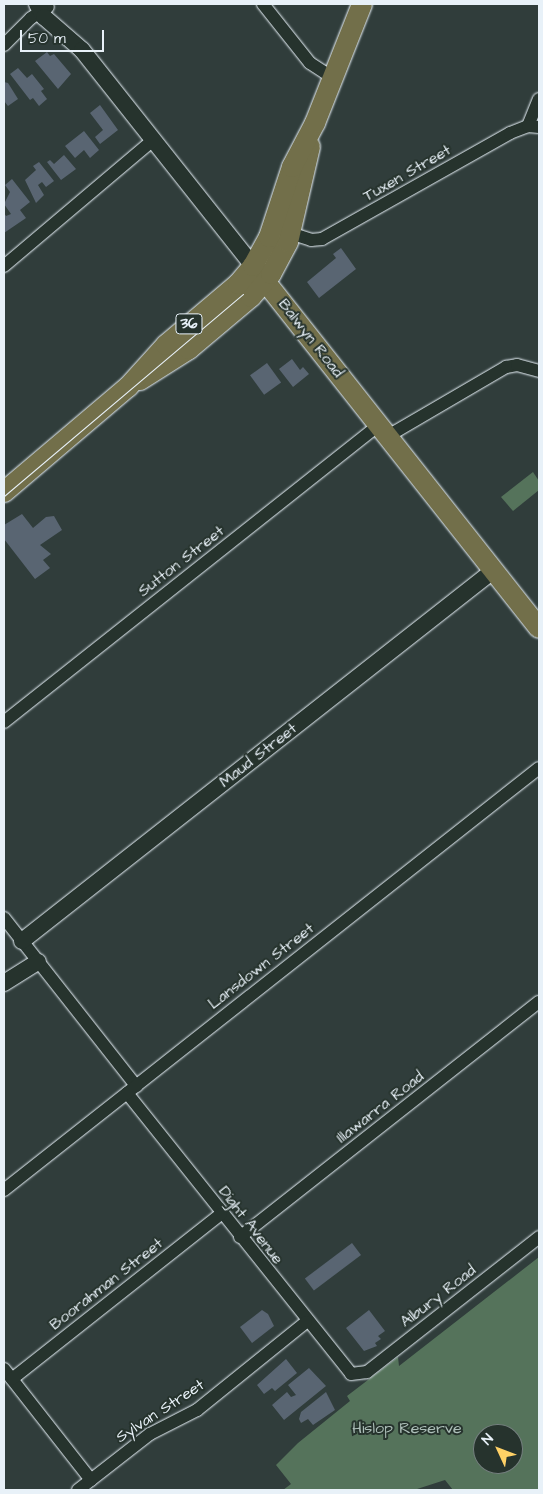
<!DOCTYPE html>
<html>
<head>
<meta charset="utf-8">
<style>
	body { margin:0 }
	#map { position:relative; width:543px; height:1494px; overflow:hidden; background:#303d3b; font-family:"Architects Daughter",sans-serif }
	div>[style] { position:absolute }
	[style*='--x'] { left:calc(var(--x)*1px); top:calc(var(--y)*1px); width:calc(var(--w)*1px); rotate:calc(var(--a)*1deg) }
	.green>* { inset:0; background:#55735b }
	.building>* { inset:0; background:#596572; transform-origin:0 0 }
	.roads { filter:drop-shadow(0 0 1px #e8f1f8) drop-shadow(0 0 1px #e8f1f8) }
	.minor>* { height:12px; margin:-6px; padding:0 6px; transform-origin:6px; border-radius:6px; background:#26332d }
	.tertiary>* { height:16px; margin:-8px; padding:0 8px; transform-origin:8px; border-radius:8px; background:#26332d }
	.primary>* { height:20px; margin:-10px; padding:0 10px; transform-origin:10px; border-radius:10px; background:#726f4a }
	.tram>* { height:1px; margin:-0.5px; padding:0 0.5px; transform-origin:0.5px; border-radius:0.5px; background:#e8f1f8 }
	span { translate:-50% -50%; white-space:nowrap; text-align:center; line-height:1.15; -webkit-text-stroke:4px #26332d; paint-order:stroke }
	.shield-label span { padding:1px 4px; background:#26332d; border:1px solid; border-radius:4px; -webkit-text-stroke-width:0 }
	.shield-label { font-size:15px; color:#e8f1f8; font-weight:700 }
	.street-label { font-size:16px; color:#e8f1f8 }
	.park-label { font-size:16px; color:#adbfb9 }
	.frame { position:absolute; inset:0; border:5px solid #e8f1f8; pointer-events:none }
	.north { position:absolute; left:473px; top:1424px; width:50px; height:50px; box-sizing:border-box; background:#26332d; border:1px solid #747f7e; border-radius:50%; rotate:313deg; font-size:14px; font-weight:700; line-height:20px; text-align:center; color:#e8f1f8 }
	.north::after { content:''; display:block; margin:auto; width:18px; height:22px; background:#ffd166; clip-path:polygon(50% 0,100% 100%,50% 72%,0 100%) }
	.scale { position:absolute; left:20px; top:30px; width:84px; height:22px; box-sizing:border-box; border:2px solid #e8f1f8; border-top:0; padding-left:6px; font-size:15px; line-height:18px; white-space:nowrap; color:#e8f1f8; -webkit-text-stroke:4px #26332d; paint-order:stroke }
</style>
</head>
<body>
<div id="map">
	<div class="green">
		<i style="clip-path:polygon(533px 472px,539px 481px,539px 490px,513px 511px,501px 497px)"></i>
		<i style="clip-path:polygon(evenodd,539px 1257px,539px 1490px,453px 1490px,445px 1480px,414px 1490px,283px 1490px,291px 1484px,276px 1465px,298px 1443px,350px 1401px,347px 1396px,398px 1357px,399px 1366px,539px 1257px,483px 1434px,513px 1434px,513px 1464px,483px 1464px,483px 1434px)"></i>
	</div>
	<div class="building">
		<i style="clip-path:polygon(47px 52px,50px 56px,54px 54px,71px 74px,58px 89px,35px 61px)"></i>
		<i style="clip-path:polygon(18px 68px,27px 78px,32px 74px,44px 89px,41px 91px,47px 99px,39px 106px,33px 98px,30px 100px,10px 74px)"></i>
		<i style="clip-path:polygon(4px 82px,8px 83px,18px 99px,8px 106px,4px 101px)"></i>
		<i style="clip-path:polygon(100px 105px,118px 130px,100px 144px,95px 137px,103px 130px,90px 113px)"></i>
		<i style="clip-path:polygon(84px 131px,99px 150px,90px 158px,84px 150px,75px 158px,65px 146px)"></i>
		<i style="clip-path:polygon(64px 155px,76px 169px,61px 180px,47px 162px,50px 160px,54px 164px)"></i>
		<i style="clip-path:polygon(39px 162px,54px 181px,46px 187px,42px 182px,38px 185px,44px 195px,36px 203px,25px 180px,36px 170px,33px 166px)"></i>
		<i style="clip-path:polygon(12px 179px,30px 202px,20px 210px,26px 218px,4px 233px,4px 213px,6px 216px,11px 214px,4px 204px,10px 192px,5px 185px)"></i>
		<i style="clip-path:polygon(341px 248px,356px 269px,319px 298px,307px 282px,336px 258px,333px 254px)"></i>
		<i style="clip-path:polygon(292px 359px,300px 370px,303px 367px,309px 374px,293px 387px,279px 369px)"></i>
		<i style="left:267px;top:363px;width:24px;height:21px;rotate:54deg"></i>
		<i style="clip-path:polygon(22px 514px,33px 528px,46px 517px,54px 516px,62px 530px,40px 545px,51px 554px,43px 560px,50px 568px,35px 579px,4px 539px,4px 525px)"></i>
		<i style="left:352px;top:1243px;width:15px;height:59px;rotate:53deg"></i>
		<i style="clip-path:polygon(262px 1310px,268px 1314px,274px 1326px,252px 1343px,240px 1327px)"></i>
		<i style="clip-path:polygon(369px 1310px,385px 1331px,378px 1336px,381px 1339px,375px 1343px,377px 1346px,364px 1351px,346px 1328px)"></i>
		<i style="clip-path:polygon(286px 1359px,297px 1373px,275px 1391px,272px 1388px,264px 1394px,257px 1385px)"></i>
		<i style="clip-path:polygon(309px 1368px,326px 1386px,284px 1420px,272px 1405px,287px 1392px,291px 1397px,296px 1395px,288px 1385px)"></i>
		<i style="clip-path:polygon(326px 1392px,335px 1410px,313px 1425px,308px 1419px,301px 1423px,299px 1419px,301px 1412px)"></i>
	</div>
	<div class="roads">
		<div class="minor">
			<i style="--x:263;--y:4;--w:75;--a:51.5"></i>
			<i style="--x:310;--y:63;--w:27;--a:33"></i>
			<i style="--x:4;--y:45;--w:38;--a:-45"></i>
			<i style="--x:31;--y:18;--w:20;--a:-33"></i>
			<i style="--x:528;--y:126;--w:29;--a:-68"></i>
			<i style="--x:290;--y:233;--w:22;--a:18"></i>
			<i style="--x:311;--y:240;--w:11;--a:-5"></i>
			<i style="--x:322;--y:239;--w:216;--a:-29.4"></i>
			<i style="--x:510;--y:133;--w:19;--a:-21"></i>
			<i style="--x:528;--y:126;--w:11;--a:5"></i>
			<i style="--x:4;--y:266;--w:195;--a:-40.2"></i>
			<i style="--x:388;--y:436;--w:137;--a:-30.3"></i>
			<i style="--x:506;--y:367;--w:11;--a:-10"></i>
			<i style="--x:517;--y:365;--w:23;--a:15"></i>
			<i style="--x:4;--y:722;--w:478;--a:-38.4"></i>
			<i style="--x:4;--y:918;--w:214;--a:51.8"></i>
			<i style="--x:127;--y:1093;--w:359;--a:51.4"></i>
			<i style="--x:351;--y:1374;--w:16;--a:-7"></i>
			<i style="--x:367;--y:1372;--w:219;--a:-38.1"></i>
			<i style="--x:4;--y:1190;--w:681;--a:-38.27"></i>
			<i style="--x:240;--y:1237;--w:380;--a:-38.2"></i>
			<i style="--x:4;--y:1369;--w:141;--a:51.9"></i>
			<i style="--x:12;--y:1379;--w:266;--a:-38.3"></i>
			<i style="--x:78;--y:1490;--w:91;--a:-37.9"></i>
			<i style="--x:150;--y:1434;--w:53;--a:-27.1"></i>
			<i style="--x:197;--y:1410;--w:140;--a:-38.9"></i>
		</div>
		<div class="tertiary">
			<i style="--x:37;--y:4;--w:15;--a:62"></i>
			<i style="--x:44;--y:17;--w:50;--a:41"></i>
			<i style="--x:82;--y:50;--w:275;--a:51.6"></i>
			<i style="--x:22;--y:941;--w:600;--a:-38.17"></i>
			<i style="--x:4;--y:983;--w:40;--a:-32"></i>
		</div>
		<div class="primary">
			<i style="--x:253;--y:266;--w:461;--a:51.7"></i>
			<i style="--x:140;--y:380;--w:58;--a:-32.3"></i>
			<i style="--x:189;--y:349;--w:81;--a:-40"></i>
			<i style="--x:251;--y:297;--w:30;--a:-49"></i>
			<i style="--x:271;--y:274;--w:36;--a:-62"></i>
			<i style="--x:288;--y:242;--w:98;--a:-77"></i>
			<i style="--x:4;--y:492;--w:162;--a:-40.3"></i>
			<i style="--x:128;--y:387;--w:57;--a:-47.9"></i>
			<i style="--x:166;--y:345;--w:94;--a:-40.3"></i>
			<i style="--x:238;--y:284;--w:23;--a:-50"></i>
			<i style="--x:253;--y:266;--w:33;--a:-61"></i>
			<i style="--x:269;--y:237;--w:74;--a:-71.8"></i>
			<i style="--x:292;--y:167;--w:50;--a:-62.4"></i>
			<i style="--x:315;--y:123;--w:128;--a:-68.4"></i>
		</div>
	</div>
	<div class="tram">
		<i style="--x:4;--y:496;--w:313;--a:-40.2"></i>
	</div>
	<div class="shield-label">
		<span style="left:189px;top:324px">36</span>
	</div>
	<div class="street-label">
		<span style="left:407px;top:173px;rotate:-30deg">Tuxen Street</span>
		<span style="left:311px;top:338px;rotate:52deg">Balwyn Road</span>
		<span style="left:181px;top:561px;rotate:-38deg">Sutton Street</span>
		<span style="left:258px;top:755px;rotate:-38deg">Maud Street</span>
		<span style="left:261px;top:966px;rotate:-38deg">Lansdown Street</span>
		<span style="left:380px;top:1107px;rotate:-38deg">Illawarra Road</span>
		<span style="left:251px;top:1225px;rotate:52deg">Dight Avenue</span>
		<span style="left:106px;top:1284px;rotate:-38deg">Boorahman Street</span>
		<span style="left:438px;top:1296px;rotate:-38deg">Albury Road</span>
		<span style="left:160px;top:1411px;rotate:-33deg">Sylvan Street</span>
	</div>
	<div class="park-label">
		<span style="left:407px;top:1428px">Hislop Reserve</span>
	</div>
	<div class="frame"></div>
	<div class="north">N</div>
	<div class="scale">50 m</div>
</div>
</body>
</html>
